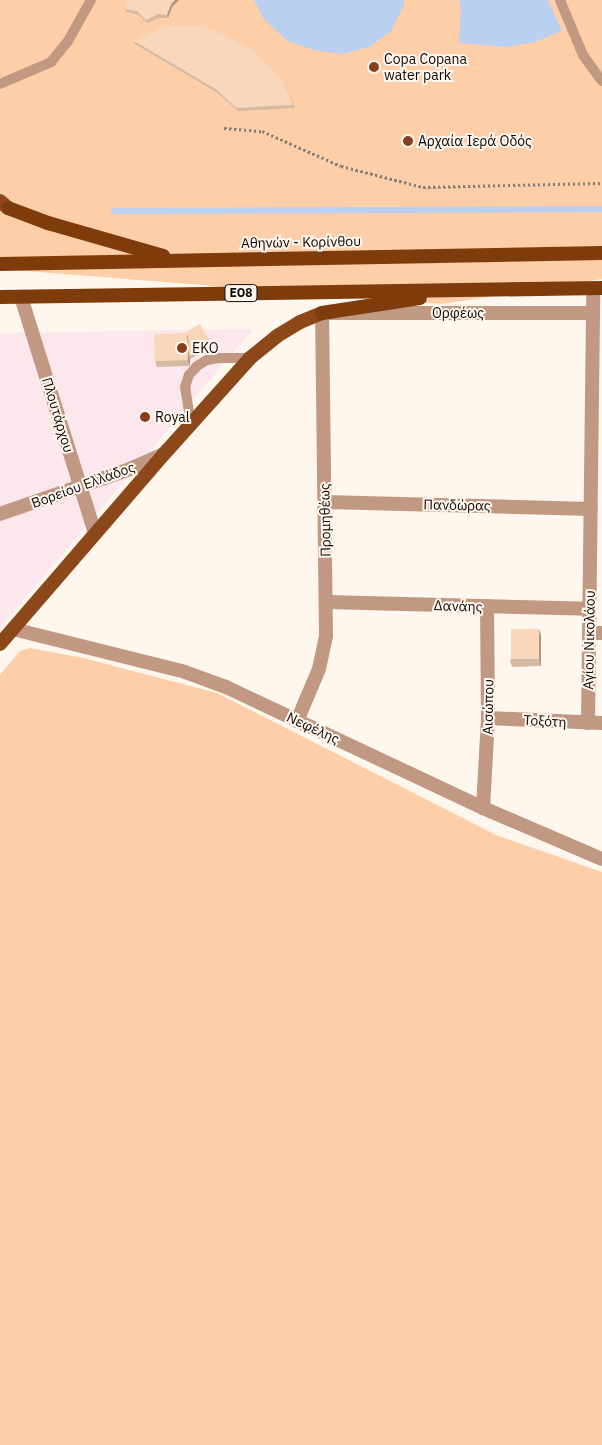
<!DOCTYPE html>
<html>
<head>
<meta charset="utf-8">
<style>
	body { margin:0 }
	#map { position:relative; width:602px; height:1445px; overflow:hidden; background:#fff6ee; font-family:"IBM Plex Sans",sans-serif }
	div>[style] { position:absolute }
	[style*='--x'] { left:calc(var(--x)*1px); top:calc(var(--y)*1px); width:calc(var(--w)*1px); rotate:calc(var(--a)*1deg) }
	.commercial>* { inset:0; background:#fce7ec }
	.green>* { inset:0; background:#fdcea7 }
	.water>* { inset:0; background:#b9d0f0 }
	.stream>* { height:5.5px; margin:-2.75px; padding:0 2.75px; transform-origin:2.75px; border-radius:2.75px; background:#b9d0f0 }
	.path>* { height:3px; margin-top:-1.5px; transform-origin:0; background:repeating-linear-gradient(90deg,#847e79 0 2.5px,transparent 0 5px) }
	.service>* { height:10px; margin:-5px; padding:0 5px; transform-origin:5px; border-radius:5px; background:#c19982 }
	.minor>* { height:14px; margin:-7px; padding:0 7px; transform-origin:7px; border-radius:7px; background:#c19982 }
	.primary>* { height:14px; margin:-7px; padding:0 7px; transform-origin:7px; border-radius:7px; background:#8c4819 }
	.trunk>* { height:14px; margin:-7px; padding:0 7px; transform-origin:7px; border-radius:7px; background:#7e3c0c }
	.wall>* { inset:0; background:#d5b9a2 }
	.shaded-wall>* { inset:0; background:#ae9684 }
	.building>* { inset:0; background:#f8d7bc; transform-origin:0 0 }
	.dots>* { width:14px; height:14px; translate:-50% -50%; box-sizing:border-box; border:2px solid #fff6ee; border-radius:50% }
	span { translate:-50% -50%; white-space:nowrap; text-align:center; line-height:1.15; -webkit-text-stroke:4px #fff6ee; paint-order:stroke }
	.shield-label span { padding:1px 4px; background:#fff6ee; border:1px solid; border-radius:4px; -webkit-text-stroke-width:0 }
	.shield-label { font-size:12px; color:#0e0b09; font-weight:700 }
	.poi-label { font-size:14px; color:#0e0b09 }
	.left { translate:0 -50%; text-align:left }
	.street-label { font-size:14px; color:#0e0b09 }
</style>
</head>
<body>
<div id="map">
	<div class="commercial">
		<i style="clip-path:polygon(253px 329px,0 628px,0 333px)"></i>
	</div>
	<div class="green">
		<i style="clip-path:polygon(0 0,602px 0,602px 279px,442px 304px,0 269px)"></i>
		<i style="clip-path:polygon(30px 648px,83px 658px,217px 693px,496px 835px,602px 872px,602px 1445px,0 1445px,0 675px,20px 651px)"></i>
	</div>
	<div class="water">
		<i style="clip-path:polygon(254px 0,404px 0,404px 5px,391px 31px,369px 47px,342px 54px,314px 50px,287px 41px,263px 18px)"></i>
		<i style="clip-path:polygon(459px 0,548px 0,562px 31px,535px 42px,507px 47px,459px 43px,461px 9px)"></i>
	</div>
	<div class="stream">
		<i style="--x:114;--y:211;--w:488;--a:-0.2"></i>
	</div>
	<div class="path">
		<i style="--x:224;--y:128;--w:38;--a:5"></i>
		<i style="--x:262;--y:131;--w:86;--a:23.9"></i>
		<i style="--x:341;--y:166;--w:85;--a:14.4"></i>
		<i style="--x:423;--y:187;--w:179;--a:-1.3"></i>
	</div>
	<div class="service">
		<i style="--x:560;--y:0;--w:60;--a:67.3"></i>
		<i style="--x:583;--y:55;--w:32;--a:54"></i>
		<i style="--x:0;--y:84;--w:56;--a:-23.3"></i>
		<i style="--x:51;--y:62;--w:27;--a:-51"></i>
		<i style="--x:68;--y:41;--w:47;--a:-60.7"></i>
		<i style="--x:186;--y:428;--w:11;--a:-68"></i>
		<i style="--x:190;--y:418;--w:31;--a:-99"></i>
		<i style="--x:185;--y:387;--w:13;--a:-72"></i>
		<i style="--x:189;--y:375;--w:12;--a:-48"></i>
		<i style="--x:197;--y:366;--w:12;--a:-31"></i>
		<i style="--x:207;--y:360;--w:12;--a:-9"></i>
		<i style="--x:219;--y:358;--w:31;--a:0"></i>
	</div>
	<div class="minor">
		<i style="--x:21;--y:297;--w:247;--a:72.6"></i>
		<i style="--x:324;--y:502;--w:267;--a:1.5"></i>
		<i style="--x:0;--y:514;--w:138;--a:-19.1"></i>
		<i style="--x:130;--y:469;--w:37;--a:-24"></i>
		<i style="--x:327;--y:602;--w:262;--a:1.5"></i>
		<i style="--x:13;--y:629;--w:177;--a:14"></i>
		<i style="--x:185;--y:672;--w:44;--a:20.1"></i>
		<i style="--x:226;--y:687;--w:284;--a:25.2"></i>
		<i style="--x:483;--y:808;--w:129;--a:23.2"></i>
		<i style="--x:589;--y:633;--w:13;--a:0"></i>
		<i style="--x:488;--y:718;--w:114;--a:2.5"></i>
		<i style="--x:297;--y:721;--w:56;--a:-67.1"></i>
		<i style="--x:319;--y:669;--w:34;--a:-78"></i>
		<i style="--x:326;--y:636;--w:323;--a:-90.7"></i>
		<i style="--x:322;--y:313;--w:271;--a:0"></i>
		<i style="--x:588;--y:723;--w:435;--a:-89.3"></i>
		<i style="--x:483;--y:808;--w:90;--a:-86.8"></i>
		<i style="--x:488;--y:718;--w:112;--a:-90.5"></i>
	</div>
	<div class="primary">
		<i style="--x:0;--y:201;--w:11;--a:41"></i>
		<i style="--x:0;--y:644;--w:251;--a:-49.2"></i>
		<i style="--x:164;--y:454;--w:129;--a:-48.1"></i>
		<i style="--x:250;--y:358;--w:35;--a:-39"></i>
		<i style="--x:277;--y:336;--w:27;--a:-31"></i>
		<i style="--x:300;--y:322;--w:24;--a:-22"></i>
	</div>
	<div class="trunk">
		<i style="--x:8;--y:208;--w:43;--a:20.6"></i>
		<i style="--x:48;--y:223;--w:120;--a:16"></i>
		<i style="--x:0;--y:264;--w:602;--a:-1.05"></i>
		<i style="--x:0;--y:297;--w:602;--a:-0.86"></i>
		<i style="--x:322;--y:313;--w:99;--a:-8.7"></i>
	</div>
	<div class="wall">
		<i style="clip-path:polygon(126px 0,179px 0,172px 7px,168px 18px,159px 18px,147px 23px,139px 15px,127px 12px,125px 9px)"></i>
		<i style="clip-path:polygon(134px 41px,284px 83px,295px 108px,238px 111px,218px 93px,135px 44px)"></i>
		<i style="clip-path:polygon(211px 343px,212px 347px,190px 359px,190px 366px,157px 367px,155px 361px)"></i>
		<i style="clip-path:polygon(541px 635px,541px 666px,512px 667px,510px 660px)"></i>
	</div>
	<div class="shaded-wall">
		<i style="clip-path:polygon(175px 0,179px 0,172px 7px,168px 18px,167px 15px,171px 4px)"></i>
		<i style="clip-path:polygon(187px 333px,189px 339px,189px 356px,190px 359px,190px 366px,188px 360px)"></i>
		<i style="clip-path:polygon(539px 629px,541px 635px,541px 666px,539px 659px)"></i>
	</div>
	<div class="building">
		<i style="clip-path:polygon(126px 0,175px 0,171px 4px,167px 15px,158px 14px,146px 20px,137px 11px,125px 9px)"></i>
		<i style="clip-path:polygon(176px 25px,197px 26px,217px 31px,253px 50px,270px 66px,284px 83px,293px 105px,236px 108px,217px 90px,134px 41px,163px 27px)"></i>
		<i style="clip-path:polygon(200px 324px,211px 343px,189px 356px,188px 336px,187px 333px,184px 333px)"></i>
		<i style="left:187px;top:333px;width:27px;height:33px;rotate:88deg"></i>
		<i style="left:539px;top:629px;width:30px;height:28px;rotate:90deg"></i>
	</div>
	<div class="dots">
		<i style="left:374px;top:67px;background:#873f1e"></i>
		<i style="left:408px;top:141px;background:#873f1e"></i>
		<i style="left:182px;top:348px;background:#873f1e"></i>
		<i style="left:145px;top:417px;background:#873f1e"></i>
	</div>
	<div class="shield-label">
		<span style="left:241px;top:293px">ΕΟ8</span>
	</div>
	<div class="poi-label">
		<span class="left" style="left:384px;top:67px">Copa Copana<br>water park</span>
		<span class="left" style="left:418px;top:141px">Αρχαία Ιερά Οδός</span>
		<span class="left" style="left:192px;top:348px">EKO</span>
		<span class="left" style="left:155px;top:417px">Royal</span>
	</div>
	<div class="street-label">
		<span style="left:301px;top:242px;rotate:-1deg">Αθηνών - Κορίνθου</span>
		<span style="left:458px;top:313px">Ορφέως</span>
		<span style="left:58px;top:415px;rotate:73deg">Πλουτάρχου</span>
		<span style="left:83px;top:485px;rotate:-20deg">Βορείου Ελλάδος</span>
		<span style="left:457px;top:505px;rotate:1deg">Πανδώρας</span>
		<span style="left:325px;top:520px;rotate:-91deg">Προμηθέως</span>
		<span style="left:458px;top:606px;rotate:2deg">Δανάης</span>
		<span style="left:589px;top:640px;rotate:-89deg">Αγίου Νικολάου</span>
		<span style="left:488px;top:707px;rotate:-89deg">Αισώπου</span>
		<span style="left:545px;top:721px;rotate:3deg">Τοξότη</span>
		<span style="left:313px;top:728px;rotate:25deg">Νεφέλης</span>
	</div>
</div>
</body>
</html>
